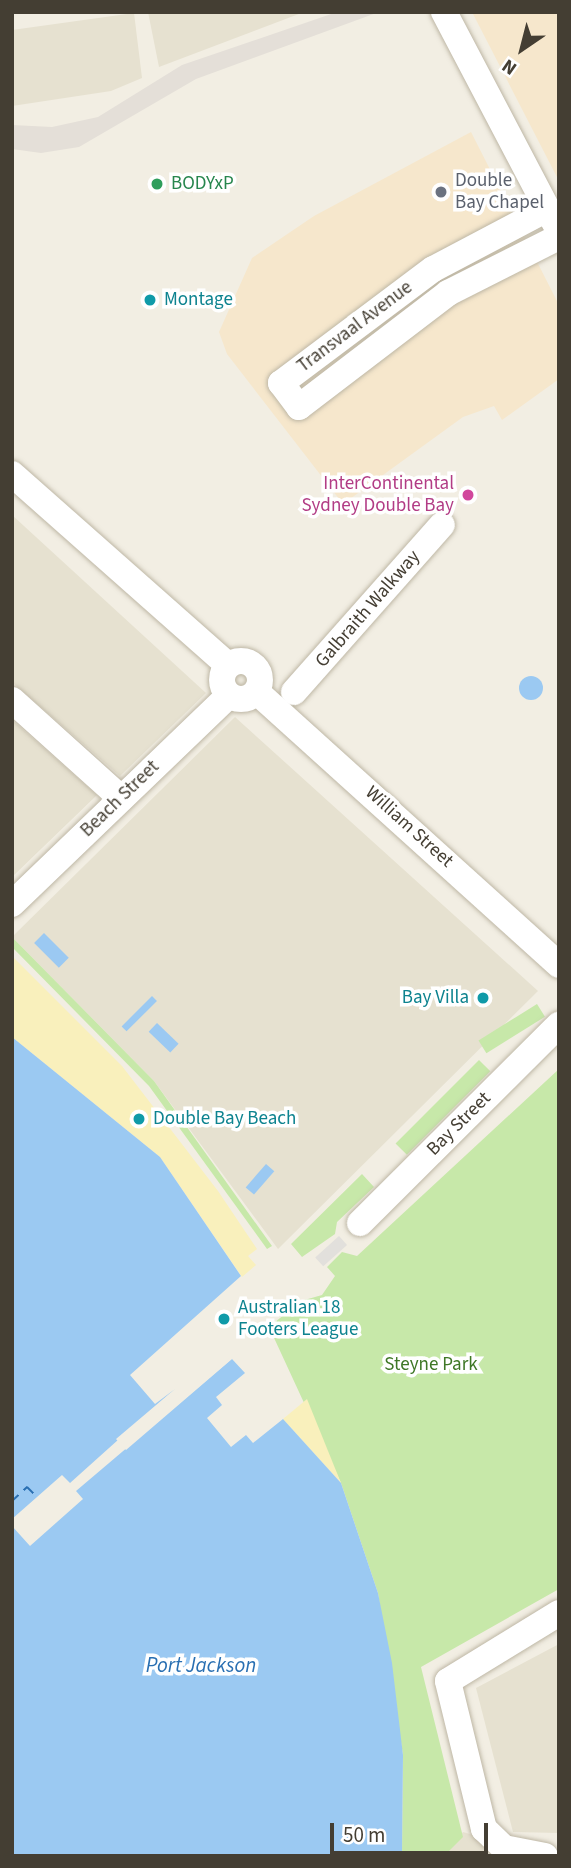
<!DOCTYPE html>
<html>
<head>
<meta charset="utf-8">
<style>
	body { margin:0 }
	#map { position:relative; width:571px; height:1868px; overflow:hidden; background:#f2eee3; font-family:"Source Sans 3",sans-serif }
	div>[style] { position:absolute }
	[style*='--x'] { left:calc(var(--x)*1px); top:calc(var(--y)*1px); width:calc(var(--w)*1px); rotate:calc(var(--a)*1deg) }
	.residential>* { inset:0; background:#e6e1d0 }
	.commercial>* { inset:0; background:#f6e7cc }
	.industrial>* { inset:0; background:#e4dfd8 }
	.green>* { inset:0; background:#c7e8a9; transform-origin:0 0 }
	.sand>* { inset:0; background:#f9f0bc }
	.parking>* { inset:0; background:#e2e0dc; transform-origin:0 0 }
	.water>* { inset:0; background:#9bc9f2; transform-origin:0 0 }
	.round { border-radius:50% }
	.pier>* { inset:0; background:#f2eee3 }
	.ferry>* { height:2px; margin-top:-1px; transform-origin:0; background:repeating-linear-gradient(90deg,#296fb2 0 9px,transparent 0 16px) }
	.roads { filter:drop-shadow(0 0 2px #beb7a5) drop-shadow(0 0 2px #beb7a5) }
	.minor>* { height:26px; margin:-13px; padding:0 13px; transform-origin:13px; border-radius:13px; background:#fff }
	.minor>.ring { margin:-13px; padding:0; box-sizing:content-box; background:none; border:26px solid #fff; border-radius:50% }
	.dots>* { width:19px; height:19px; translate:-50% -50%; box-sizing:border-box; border:4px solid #fff; border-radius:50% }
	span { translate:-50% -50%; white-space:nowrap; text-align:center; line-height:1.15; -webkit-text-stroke:7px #fff; paint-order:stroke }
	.worship-label { font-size:19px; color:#5b616d }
	.left { translate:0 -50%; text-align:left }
	.leisure-label { font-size:19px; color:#27864d }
	.culture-label { font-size:19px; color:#0d838f }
	.right { translate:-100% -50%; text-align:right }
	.street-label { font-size:19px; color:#443e33 }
	.hotel-label { font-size:19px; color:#b23c85 }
	.park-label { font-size:19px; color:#3e7725 }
	.water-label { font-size:21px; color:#296fb2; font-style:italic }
	.frame { position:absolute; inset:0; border:14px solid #443e33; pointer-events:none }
	.north { position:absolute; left:487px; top:14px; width:70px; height:70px; -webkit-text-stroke:5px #fff; paint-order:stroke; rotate:215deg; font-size:19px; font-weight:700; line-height:28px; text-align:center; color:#443e33 }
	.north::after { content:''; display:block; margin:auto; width:24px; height:32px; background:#443e33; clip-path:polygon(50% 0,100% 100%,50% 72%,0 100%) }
	.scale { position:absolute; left:330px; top:1823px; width:158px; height:32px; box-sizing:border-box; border:4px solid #443e33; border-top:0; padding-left:9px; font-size:21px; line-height:24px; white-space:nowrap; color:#443e33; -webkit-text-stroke:5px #fff; paint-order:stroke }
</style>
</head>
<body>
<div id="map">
	<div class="residential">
		<i style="clip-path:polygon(148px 12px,304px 12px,159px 67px)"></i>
		<i style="clip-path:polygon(134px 13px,142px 78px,111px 91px,12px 106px,12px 30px)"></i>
		<i style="clip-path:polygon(12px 515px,206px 693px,120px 776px,12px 682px)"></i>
		<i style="clip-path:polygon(235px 717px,538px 991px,278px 1249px,154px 1081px,12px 937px)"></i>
		<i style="clip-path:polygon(12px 720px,97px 795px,12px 877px)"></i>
		<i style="clip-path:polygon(559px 1644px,559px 1833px,513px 1832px,476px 1688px)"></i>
		<i style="clip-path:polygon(463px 1832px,480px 1837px,485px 1856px,444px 1856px)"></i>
	</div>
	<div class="commercial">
		<i style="clip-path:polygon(472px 12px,559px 12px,559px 181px)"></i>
		<i style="clip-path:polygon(471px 132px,559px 305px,559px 379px,502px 420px,494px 406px,463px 417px,343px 504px,227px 354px,219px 332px,252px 258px,314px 216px)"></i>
	</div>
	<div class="industrial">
		<i style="clip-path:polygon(337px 12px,379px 12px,196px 79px,79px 147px,41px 153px,12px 149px,12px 125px,52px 127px,98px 117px,182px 65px)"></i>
	</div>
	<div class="green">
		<i style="clip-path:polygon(12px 937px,154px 1081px,272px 1246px,267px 1249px,149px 1086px,12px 947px)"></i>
		<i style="left:537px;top:1004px;width:15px;height:69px;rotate:58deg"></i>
		<i style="left:479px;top:1060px;width:16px;height:118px;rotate:45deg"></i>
		<i style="clip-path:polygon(559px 1069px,559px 1589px,421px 1667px,463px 1837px,444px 1856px,402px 1856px,403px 1755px,378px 1593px,341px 1483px,269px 1327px,301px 1301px,322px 1295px,335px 1276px,327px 1267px,342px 1252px,357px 1256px)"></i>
		<i style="clip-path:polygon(362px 1174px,374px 1187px,337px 1222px,335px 1234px,302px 1257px,291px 1244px)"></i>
	</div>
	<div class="sand">
		<i style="clip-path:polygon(12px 956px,122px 1066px,218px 1191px,257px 1249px,248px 1256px,256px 1265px,242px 1277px,160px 1157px,12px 1037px)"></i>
		<i style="clip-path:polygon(307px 1399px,341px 1483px,283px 1419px)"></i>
	</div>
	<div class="parking">
		<i style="left:339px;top:1236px;width:12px;height:32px;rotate:48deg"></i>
	</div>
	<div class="water">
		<i class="round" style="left:519px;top:676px;width:24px;height:24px"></i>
		<i style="left:44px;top:933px;width:35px;height:14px;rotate:45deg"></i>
		<i style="left:152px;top:996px;width:7px;height:43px;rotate:45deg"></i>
		<i style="left:157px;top:1023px;width:30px;height:12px;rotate:44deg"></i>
		<i style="clip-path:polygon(12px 1037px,160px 1157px,241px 1276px,130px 1375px,155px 1404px,175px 1389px,116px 1439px,126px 1450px,232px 1359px,245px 1373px,216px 1397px,222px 1405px,207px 1418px,231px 1447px,246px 1435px,253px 1443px,283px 1419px,341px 1483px,378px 1593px,392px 1663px,403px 1755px,402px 1856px,12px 1856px)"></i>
		<i style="left:266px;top:1164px;width:11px;height:31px;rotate:41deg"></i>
	</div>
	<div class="pier">
		<i style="clip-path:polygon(230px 1357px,234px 1357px,76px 1491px,83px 1499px,30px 1546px,12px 1526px,12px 1519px,62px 1475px,70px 1483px,177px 1387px,120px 1440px,125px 1446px)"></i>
	</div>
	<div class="ferry">
		<i style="--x:12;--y:1501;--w:21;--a:-43"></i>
		<i style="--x:27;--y:1487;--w:14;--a:45"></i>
	</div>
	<div class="roads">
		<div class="minor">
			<i style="--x:444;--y:12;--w:238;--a:62.3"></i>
			<i style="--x:547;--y:209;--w:129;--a:152.2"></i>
			<i style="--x:433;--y:269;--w:190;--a:143.1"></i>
			<i style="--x:281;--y:383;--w:30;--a:53"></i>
			<i style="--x:299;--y:407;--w:188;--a:-37.4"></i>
			<i style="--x:448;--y:293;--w:124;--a:-26.8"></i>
			<i style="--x:12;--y:474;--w:288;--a:41.5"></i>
			<i class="ring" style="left:222px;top:661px;width:12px;height:12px"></i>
			<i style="--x:257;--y:692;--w:407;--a:42.1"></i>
			<i style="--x:294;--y:692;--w:223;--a:-48.5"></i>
			<i style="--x:12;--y:700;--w:147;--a:42"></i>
			<i style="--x:12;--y:904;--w:301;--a:-43.9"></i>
			<i style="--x:360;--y:1223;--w:281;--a:-44.9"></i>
			<i style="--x:545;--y:1856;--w:42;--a:-169"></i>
			<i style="--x:504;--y:1848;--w:28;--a:-136"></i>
			<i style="--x:484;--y:1829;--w:152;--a:-103.7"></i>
			<i style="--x:448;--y:1681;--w:130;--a:-31.5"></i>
		</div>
	</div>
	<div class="dots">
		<i style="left:157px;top:184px;background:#2e9e5b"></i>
		<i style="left:441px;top:192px;background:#6b7280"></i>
		<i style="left:150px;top:300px;background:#0f9aa8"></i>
		<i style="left:468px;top:495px;background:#d1479c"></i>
		<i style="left:483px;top:998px;background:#0f9aa8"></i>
		<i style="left:139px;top:1119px;background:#0f9aa8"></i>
		<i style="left:224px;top:1319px;background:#0f9aa8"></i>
	</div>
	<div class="worship-label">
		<span class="left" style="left:455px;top:192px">Double<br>Bay Chapel</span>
	</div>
	<div class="leisure-label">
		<span class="left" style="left:171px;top:184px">BODYxP</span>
	</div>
	<div class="culture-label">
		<span class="left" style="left:164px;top:300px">Montage</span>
		<span class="right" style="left:469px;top:998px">Bay Villa</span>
		<span class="left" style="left:153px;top:1119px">Double Bay Beach</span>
		<span class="left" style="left:238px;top:1319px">Australian 18<br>Footers League</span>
	</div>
	<div class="street-label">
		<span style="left:355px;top:327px;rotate:-37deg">Transvaal Avenue</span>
		<span style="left:368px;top:609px;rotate:-49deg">Galbraith Walkway</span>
		<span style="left:120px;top:799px;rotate:-44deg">Beach Street</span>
		<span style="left:409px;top:827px;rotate:42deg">William Street</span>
		<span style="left:459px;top:1124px;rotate:-45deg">Bay Street</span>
	</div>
	<div class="hotel-label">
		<span class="right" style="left:454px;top:495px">InterContinental<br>Sydney Double Bay</span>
	</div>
	<div class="park-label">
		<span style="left:431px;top:1365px">Steyne Park</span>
	</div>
	<div class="water-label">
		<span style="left:201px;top:1665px">Port Jackson</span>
	</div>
	<div class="frame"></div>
	<div class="north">N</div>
	<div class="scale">50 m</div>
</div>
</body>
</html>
